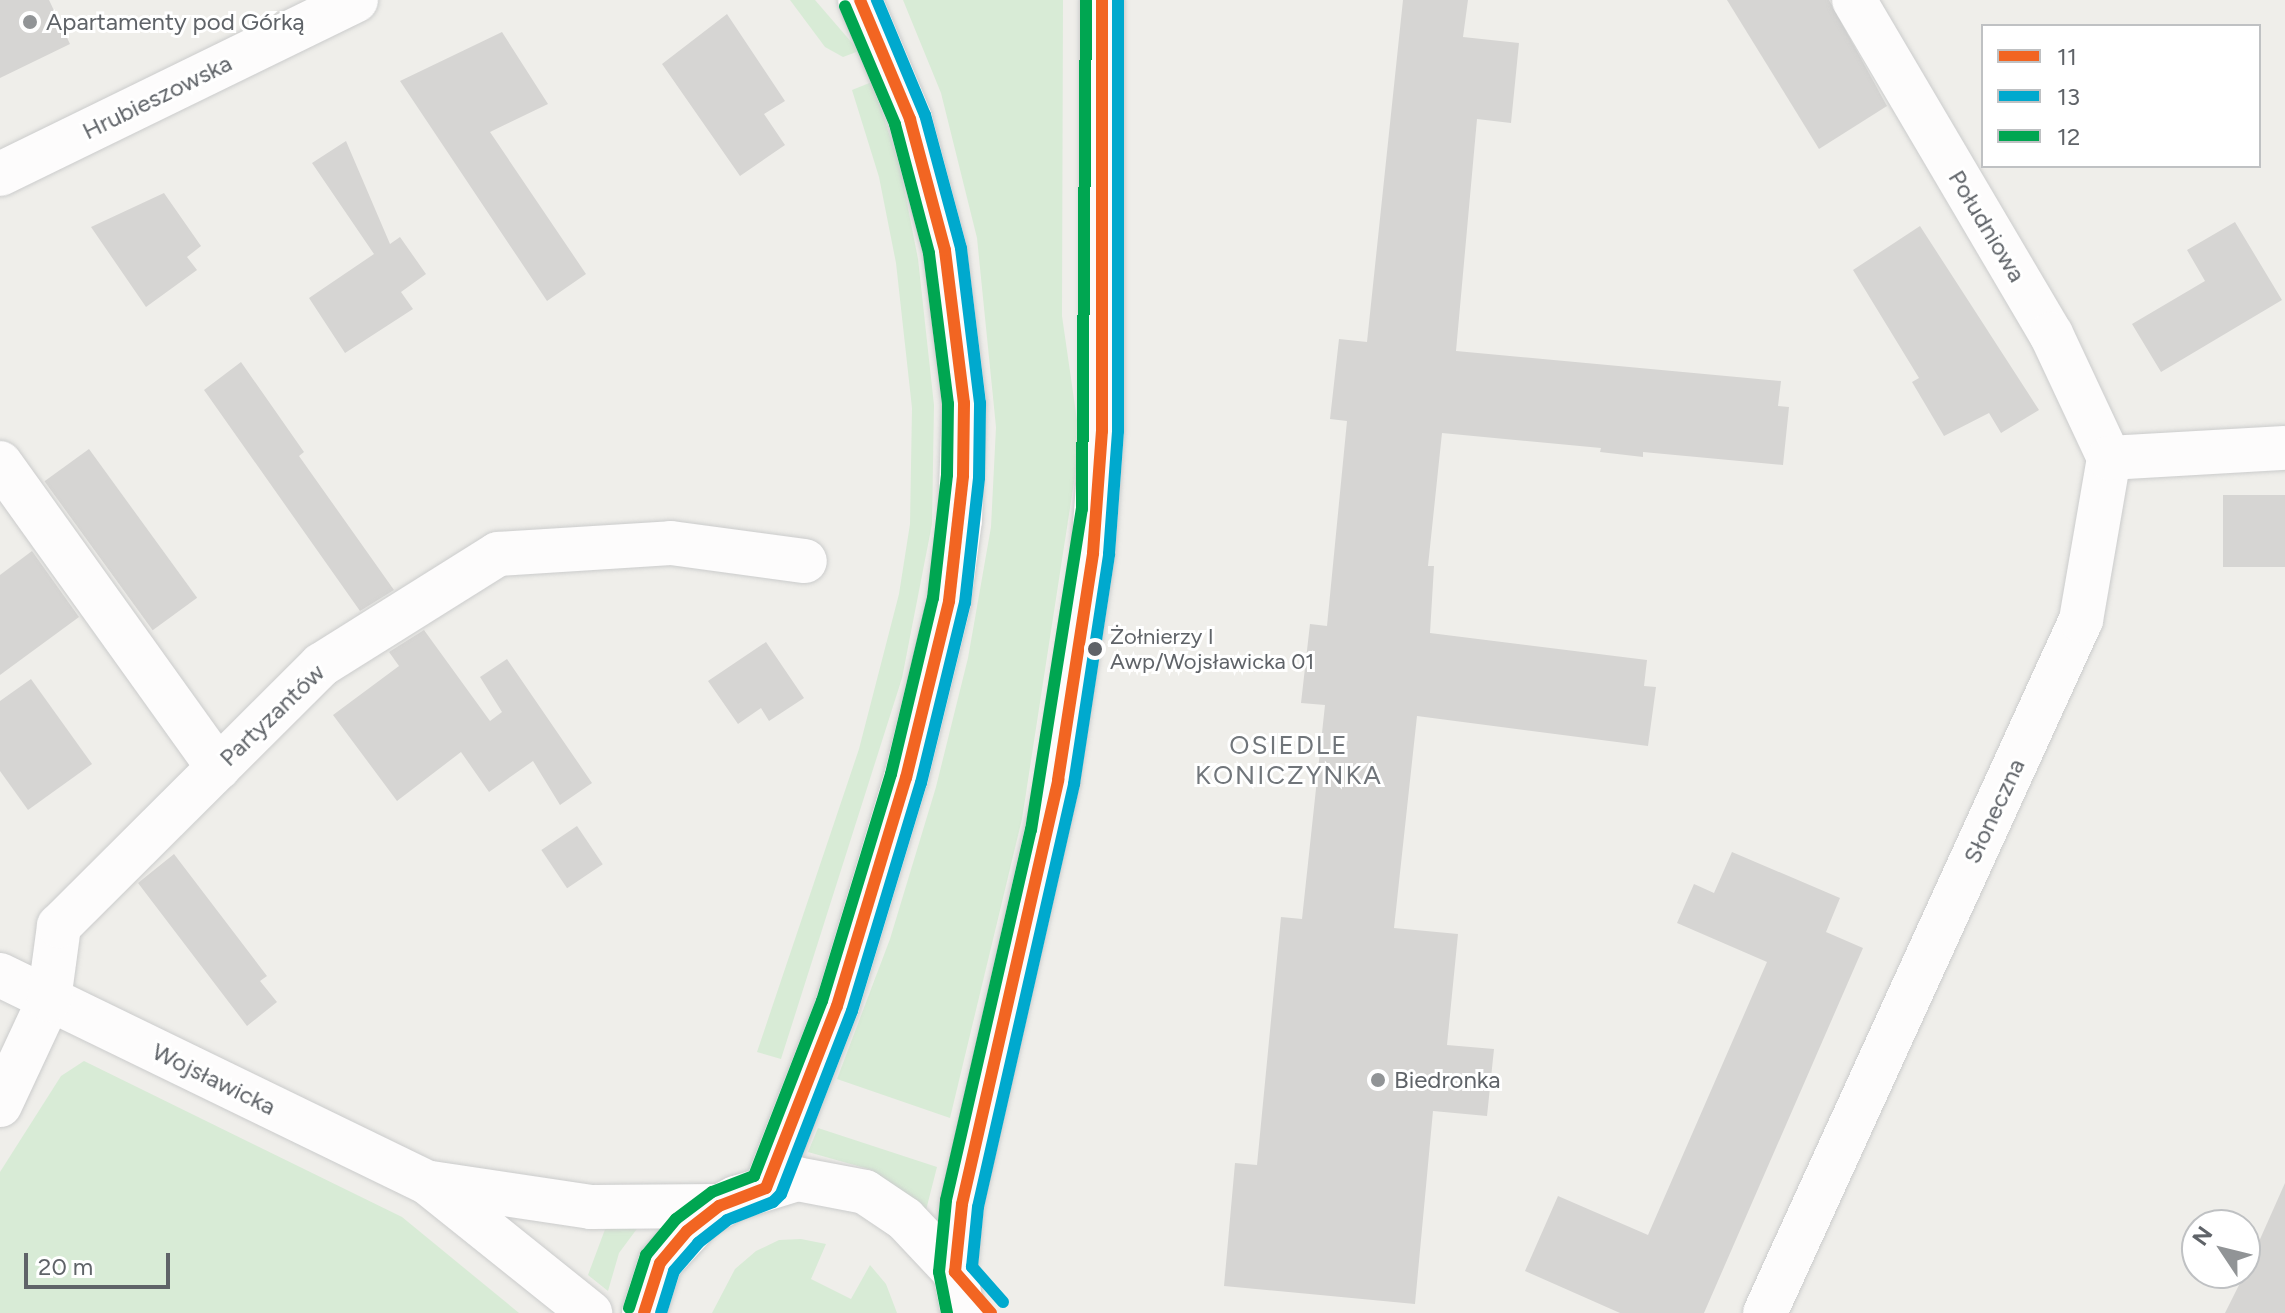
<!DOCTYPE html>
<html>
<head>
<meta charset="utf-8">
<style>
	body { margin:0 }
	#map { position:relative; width:2285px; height:1313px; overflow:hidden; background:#efeeea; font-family:Figtree,sans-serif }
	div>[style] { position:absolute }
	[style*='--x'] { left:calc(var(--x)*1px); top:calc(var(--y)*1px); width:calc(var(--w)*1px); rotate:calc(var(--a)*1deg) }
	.green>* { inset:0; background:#d8ebd6 }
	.building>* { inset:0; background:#d6d5d3; transform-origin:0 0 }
	.roads { filter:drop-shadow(0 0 2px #cbcccc) drop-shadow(0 0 2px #cbcccc) }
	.street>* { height:44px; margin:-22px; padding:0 22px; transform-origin:22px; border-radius:22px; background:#fdfcfc }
	.secondary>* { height:44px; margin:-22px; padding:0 22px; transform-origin:22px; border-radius:22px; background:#fdfcfc }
	.bus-1>* { height:12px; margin:-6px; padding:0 6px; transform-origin:6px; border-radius:6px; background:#f26522 }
	.bus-2>* { height:12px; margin:-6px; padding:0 6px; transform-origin:6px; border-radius:6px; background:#00a9ce }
	.bus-3>* { height:12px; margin:-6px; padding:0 6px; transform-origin:6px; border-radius:6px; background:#00a651 }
	.dots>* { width:22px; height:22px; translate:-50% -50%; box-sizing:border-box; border:4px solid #fff; border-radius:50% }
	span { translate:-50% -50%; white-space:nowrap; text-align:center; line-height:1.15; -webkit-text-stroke:6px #fff; paint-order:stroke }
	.bus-label { font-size:22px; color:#5f6368 }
	.left { translate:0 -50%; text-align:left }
	.poi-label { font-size:24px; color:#5f6368 }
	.street-label { font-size:24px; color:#5f6368 }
	.neighbourhood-label { font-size:26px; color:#70757a; letter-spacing:2px }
	.legend { position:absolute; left:1981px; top:24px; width:280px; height:144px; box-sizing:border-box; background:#fff; border:2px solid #bfc1c3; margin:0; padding:10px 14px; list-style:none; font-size:24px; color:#5f6368 }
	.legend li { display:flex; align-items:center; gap:16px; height:40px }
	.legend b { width:40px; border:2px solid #bfc1c3 }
	.north { position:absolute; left:2181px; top:1209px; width:80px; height:80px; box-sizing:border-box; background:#fff; border:2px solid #bfc1c3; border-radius:50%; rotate:305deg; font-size:22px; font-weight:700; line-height:32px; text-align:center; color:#5f6368 }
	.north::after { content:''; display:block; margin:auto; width:28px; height:36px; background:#919496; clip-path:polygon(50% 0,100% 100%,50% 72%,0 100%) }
	.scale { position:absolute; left:24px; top:1253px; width:146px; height:36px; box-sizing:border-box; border:4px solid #5f6368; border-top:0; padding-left:10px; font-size:24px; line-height:28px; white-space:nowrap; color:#5f6368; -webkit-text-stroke:6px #fff; paint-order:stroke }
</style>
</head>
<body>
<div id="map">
	<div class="green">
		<i style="clip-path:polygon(790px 0,815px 0,859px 51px,843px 57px,825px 47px)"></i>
		<i style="clip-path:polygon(903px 0,1063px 0,1062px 316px,1077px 420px,1076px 469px,1022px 819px,950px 1118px,837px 1079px,890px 939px,936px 787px,968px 658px,991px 527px,996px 427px,977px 238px,941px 93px)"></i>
		<i style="clip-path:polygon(872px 82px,900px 167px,918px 259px,934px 405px,932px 524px,902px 678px,781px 1059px,757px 1052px,859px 749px,899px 594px,910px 524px,912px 408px,896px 263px,879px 177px,852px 90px)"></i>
		<i style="clip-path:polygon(84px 1061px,402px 1217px,519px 1313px,0 1313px,0 1172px,61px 1076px)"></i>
		<i style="clip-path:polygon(818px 1128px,937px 1167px,925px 1214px,872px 1170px,808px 1152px)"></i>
		<i style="clip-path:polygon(607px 1224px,639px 1226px,619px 1253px,608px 1291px,588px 1275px)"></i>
		<i style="clip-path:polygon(801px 1239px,826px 1244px,811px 1279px,851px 1299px,870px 1265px,886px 1284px,897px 1313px,712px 1313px,735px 1269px,756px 1251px,779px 1240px)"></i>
	</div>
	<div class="building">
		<i style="clip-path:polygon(0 0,49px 0,70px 44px,0 78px)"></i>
		<i style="clip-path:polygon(1403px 0,1468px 0,1463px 37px,1519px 43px,1511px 123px,1477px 119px,1456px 351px,1781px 381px,1778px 406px,1789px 407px,1783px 465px,1643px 452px,1643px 457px,1600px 452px,1601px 448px,1442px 433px,1428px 566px,1434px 566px,1430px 633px,1647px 660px,1644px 686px,1656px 687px,1648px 746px,1417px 716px,1394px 928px,1458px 934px,1447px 1045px,1494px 1049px,1487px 1116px,1433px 1111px,1415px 1304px,1224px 1286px,1235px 1163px,1257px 1165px,1281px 917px,1302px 919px,1325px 705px,1301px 703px,1310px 624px,1327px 626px,1347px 421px,1330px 419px,1339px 339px,1367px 342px)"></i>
		<i style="clip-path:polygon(1727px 0,1829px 0,1887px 106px,1819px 149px)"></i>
		<i style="clip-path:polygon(727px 14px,785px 101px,764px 114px,785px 145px,740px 176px,662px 64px)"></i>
		<i style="clip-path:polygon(502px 32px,548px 104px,490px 132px,586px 274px,547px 301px,400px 81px)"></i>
		<i style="clip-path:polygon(346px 141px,390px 244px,400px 237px,426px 274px,401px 292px,413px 309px,345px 353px,309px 298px,374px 254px,312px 163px)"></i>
		<i style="clip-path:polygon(164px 193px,201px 246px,187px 257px,197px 270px,146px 307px,91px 227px)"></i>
		<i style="clip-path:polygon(2235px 222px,2282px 300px,2161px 372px,2132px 324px,2205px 281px,2187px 250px)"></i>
		<i style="clip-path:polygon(1920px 226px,2039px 410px,2001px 433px,1989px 413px,1944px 436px,1912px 382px,1919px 378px,1853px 270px)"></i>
		<i style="clip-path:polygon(241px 362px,304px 452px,299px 456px,394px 590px,360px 611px,204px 390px)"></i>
		<i style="left:89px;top:449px;width:184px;height:55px;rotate:54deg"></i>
		<i style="left:2285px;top:495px;width:72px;height:62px;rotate:90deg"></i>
		<i style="clip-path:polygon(32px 551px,79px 617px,0 675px,0 575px)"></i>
		<i style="clip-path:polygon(424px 630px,490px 721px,502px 712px,480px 677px,507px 659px,592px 783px,560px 805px,533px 761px,489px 792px,461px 752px,397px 801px,333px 715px,399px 666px,389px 652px)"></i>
		<i style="clip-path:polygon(766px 642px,804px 698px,769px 721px,761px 708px,738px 724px,708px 681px)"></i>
		<i style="clip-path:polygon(31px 679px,92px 764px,28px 810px,0 771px,0 701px)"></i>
		<i style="left:577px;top:826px;width:46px;height:43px;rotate:56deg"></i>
		<i style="clip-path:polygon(1732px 852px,1840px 898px,1826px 932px,1863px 948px,1704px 1313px,1620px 1313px,1525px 1271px,1558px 1196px,1648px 1235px,1767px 962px,1677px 923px,1694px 884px,1714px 893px)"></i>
		<i style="clip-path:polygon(174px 854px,267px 976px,260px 981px,277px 1002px,247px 1026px,138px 883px)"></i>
		<i style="clip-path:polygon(2285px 1183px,2285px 1313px,2225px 1313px,2245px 1273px)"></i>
	</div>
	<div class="roads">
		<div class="street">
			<i style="--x:1854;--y:0;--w:388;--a:59.5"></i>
			<i style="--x:2051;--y:334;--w:137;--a:64.9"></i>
			<i style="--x:0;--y:463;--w:375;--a:54.4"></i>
			<i style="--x:0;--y:975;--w:476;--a:25.9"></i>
			<i style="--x:428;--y:1183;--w:208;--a:38.7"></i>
			<i style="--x:0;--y:1105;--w:116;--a:-65"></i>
			<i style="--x:49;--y:1000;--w:75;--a:-82.3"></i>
			<i style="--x:59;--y:926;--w:370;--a:-44.9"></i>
			<i style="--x:321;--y:665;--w:209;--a:-32.1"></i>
			<i style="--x:498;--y:554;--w:173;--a:-3.6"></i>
			<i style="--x:671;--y:543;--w:135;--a:7.7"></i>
			<i style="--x:431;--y:1183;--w:162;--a:8.5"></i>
			<i style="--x:591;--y:1207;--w:128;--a:-0.4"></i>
			<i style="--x:1765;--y:1313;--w:762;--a:-65.49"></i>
			<i style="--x:2081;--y:620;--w:164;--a:-80.2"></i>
			<i style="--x:2109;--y:458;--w:176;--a:-3.3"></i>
		</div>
		<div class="secondary">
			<i style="--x:0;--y:174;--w:396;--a:-26"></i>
			<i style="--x:766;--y:1188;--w:195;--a:-68.7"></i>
			<i style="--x:837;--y:1006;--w:238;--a:-73.2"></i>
			<i style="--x:906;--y:778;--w:182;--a:-76.3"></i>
			<i style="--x:949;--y:601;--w:82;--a:-82.3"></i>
			<i style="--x:960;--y:520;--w:117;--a:-88"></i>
			<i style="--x:964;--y:403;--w:154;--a:-97.1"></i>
			<i style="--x:945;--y:250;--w:136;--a:-105"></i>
			<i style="--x:910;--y:119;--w:129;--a:-112.8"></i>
			<i style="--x:955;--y:1272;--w:68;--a:-84.1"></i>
			<i style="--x:962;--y:1204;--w:435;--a:-77.2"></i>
			<i style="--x:1058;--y:780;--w:230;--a:-81.2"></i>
			<i style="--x:1093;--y:553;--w:122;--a:-85.8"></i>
			<i style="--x:1102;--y:431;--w:431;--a:-90"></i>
			<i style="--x:644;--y:1313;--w:52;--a:-72.3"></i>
			<i style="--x:660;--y:1263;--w:64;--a:-47.5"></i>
			<i style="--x:703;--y:1216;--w:38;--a:-29"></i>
			<i style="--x:736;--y:1198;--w:64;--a:-17.3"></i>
			<i style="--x:797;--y:1179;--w:69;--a:10.8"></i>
			<i style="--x:865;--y:1192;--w:48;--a:34"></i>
			<i style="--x:905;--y:1219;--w:73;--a:46.7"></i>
			<i style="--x:955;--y:1272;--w:42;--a:79"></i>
		</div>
	</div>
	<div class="bus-1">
		<i style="--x:644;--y:1313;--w:52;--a:-72.3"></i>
		<i style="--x:660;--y:1263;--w:42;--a:-49.8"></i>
		<i style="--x:687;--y:1231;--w:41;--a:-38"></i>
		<i style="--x:719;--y:1206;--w:50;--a:-21"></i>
		<i style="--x:766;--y:1188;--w:195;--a:-68.7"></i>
		<i style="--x:837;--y:1006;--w:238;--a:-73.2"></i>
		<i style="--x:906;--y:778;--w:182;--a:-76.3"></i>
		<i style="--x:949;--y:601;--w:126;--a:-83.6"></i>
		<i style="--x:963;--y:476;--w:73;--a:-89.2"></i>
		<i style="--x:964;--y:403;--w:154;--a:-97.1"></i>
		<i style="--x:945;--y:250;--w:136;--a:-105"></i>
		<i style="--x:910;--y:119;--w:129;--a:-112.8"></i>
		<i style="--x:991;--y:1313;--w:55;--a:-131.3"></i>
		<i style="--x:955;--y:1272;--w:68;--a:-84.1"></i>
		<i style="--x:962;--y:1204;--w:435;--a:-77.2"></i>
		<i style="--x:1058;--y:780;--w:230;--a:-81.2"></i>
		<i style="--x:1093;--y:553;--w:122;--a:-85.8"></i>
		<i style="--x:1102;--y:431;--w:431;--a:-90"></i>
	</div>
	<div class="bus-2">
		<i style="--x:1003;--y:1302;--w:47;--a:-131.5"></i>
		<i style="--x:972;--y:1267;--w:60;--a:-84.3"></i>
		<i style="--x:978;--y:1207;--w:434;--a:-77.2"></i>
		<i style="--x:1074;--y:784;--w:233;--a:-81.3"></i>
		<i style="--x:1109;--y:554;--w:123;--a:-85.8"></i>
		<i style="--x:1118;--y:431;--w:431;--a:-90"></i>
		<i style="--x:661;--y:1313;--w:44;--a:-72.8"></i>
		<i style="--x:674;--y:1271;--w:37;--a:-49"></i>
		<i style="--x:698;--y:1243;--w:37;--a:-38"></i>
		<i style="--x:727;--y:1220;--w:49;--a:-21.4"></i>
		<i style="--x:773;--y:1202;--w:11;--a:-45"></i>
		<i style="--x:781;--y:1194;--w:196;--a:-68.8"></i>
		<i style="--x:852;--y:1011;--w:238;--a:-73.2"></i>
		<i style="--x:921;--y:783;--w:185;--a:-76.3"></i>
		<i style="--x:965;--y:603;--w:126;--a:-83.6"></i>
		<i style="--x:979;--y:478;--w:75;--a:-89.2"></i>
		<i style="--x:980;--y:403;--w:156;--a:-97"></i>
		<i style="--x:961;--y:248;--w:138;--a:-105.1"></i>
		<i style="--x:925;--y:115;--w:125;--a:-112.7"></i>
	</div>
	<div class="bus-3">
		<i style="--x:629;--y:1308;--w:56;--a:-72.2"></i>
		<i style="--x:646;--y:1255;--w:47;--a:-50.2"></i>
		<i style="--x:676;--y:1219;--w:45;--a:-36.9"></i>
		<i style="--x:712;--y:1192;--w:45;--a:-20.9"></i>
		<i style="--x:754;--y:1176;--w:188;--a:-68.8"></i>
		<i style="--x:822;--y:1001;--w:237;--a:-73.1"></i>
		<i style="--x:891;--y:774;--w:181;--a:-76.6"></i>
		<i style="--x:933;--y:598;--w:124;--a:-83.5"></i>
		<i style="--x:947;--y:475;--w:71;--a:-89.2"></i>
		<i style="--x:948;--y:404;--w:152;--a:-97.2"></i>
		<i style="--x:929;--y:253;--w:133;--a:-104.8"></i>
		<i style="--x:895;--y:124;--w:128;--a:-113"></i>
		<i style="--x:947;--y:1313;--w:42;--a:-101"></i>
		<i style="--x:939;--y:1272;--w:72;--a:-84.4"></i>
		<i style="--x:946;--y:1200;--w:380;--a:-77.1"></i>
		<i style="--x:1031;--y:830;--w:325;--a:-81"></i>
		<i style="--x:1082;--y:509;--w:509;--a:-89.55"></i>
	</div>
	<div class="dots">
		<i style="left:30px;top:22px;background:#919496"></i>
		<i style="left:1095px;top:649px;background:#5f6368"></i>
		<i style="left:1378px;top:1080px;background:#919496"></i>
	</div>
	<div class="bus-label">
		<span class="left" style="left:1110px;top:649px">Żołnierzy I<br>Awp/Wojsławicka 01</span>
	</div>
	<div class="poi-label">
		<span class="left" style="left:46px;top:22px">Apartamenty pod Górką</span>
		<span class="left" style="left:1394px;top:1080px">Biedronka</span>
	</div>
	<div class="street-label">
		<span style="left:157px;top:97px;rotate:-26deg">Hrubieszowska</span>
		<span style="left:1987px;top:226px;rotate:59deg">Południowa</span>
		<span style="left:272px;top:715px;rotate:-44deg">Partyzantów</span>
		<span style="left:1994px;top:811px;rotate:-65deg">Słoneczna</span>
		<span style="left:214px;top:1079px;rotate:26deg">Wojsławicka</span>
	</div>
	<div class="neighbourhood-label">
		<span style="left:1289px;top:761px">OSIEDLE<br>KONICZYNKA</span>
	</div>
	<ul class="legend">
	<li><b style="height:10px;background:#f26522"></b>11</li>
	<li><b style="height:10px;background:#00a9ce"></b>13</li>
	<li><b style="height:10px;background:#00a651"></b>12</li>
	</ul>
	<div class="north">N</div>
	<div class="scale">20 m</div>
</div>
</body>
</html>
